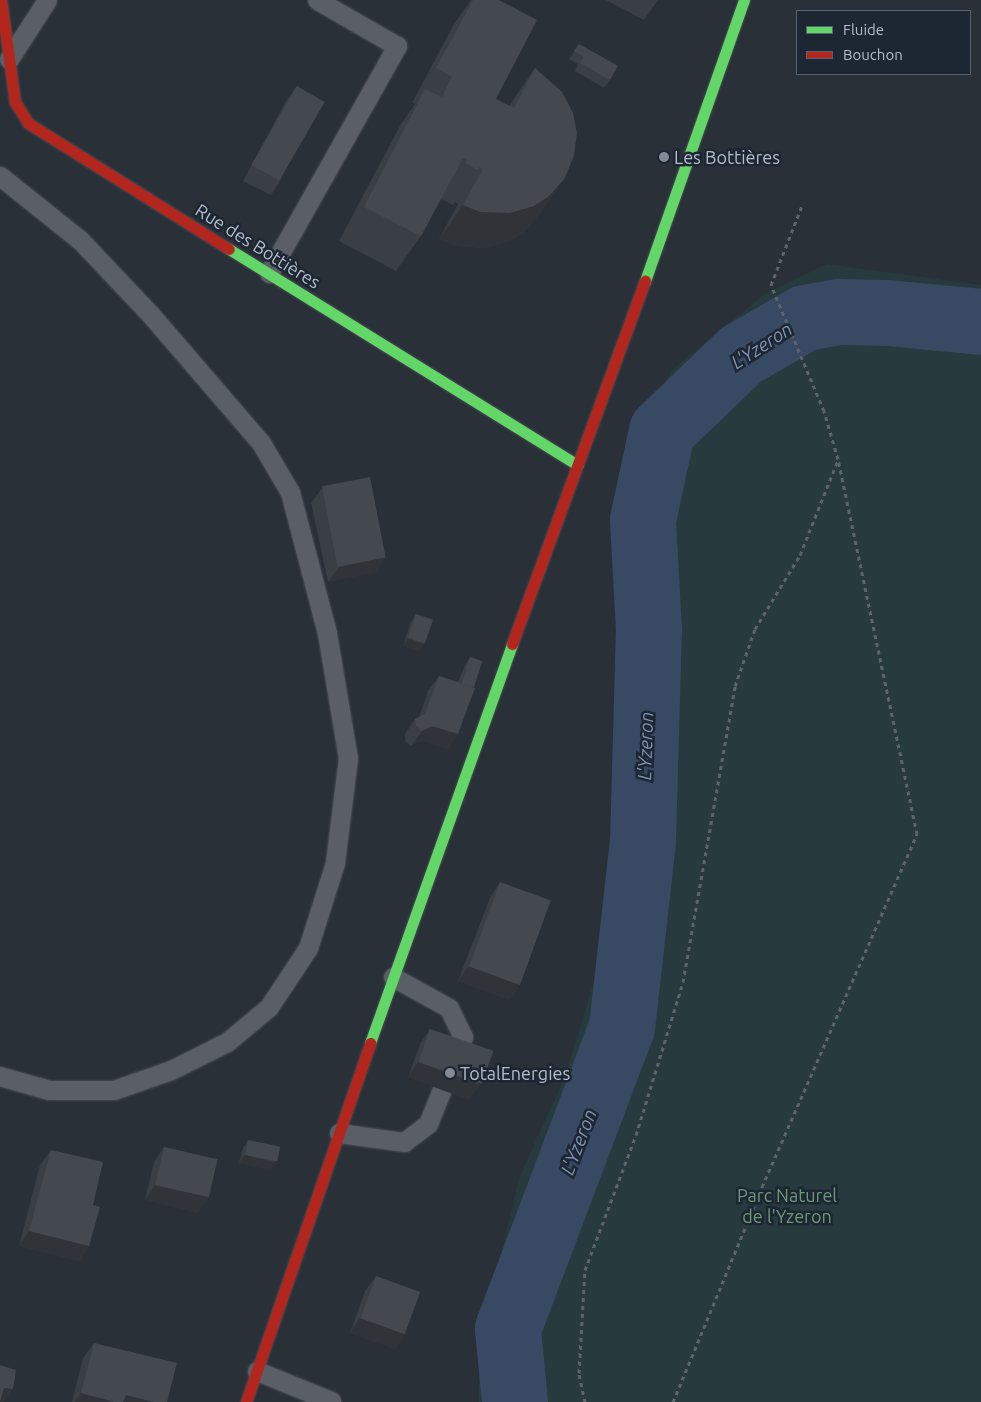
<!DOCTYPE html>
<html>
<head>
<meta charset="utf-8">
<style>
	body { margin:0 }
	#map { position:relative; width:981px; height:1402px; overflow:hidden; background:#2a3038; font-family:Ubuntu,sans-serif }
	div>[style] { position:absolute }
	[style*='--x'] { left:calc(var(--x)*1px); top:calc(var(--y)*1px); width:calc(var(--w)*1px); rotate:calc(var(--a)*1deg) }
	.green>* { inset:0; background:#273a3e }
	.river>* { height:66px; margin:-33px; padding:0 33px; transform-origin:33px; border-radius:33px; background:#384963 }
	.path>* { height:3px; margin-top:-1.5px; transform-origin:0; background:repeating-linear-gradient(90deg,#5d636a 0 4px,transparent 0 8px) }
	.roads { filter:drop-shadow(0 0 1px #484c53) drop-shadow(0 0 1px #484c53) }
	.lane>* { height:19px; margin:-9.5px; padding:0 9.5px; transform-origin:9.5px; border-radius:9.5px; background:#5a5e66 }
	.fast>* { height:11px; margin:-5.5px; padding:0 5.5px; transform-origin:5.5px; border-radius:5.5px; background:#63d668 }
	.jam>* { height:11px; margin:-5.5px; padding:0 5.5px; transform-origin:5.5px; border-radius:5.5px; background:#b3261e }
	.wall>* { inset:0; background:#3a3f45 }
	.shaded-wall>* { inset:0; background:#303338 }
	.building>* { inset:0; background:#444950; transform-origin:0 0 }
	.dots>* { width:14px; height:14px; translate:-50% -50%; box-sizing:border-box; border:2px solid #1d2633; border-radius:50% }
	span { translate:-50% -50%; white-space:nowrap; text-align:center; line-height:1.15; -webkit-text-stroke:5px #1d2633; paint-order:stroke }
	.poi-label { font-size:18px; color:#b4bcc9 }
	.left { translate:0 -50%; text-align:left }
	.street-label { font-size:18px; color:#b4bcc9 }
	.park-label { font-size:18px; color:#6b9a76 }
	.water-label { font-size:19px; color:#7c92b1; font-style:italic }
	.legend { position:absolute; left:796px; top:10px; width:175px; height:65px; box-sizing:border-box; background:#1d2633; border:1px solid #59626f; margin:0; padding:6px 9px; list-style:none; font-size:15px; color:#b4bcc9 }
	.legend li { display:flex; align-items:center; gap:10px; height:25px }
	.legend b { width:25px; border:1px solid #59626f }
</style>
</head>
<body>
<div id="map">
	<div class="green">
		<i style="clip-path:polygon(827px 264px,981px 285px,981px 1402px,479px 1402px,479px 1380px,496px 1278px,519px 1178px,565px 1077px,603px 951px,628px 741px,613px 531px,637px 434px,672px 370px,766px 293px)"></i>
	</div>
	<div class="river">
		<i style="--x:515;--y:1402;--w:73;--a:-95.5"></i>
		<i style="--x:508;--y:1329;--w:322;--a:-69.3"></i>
		<i style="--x:622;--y:1028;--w:187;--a:-83.6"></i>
		<i style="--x:643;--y:842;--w:211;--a:-88.4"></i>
		<i style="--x:649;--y:631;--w:111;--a:-93.1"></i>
		<i style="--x:643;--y:520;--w:91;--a:-77.9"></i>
		<i style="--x:662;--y:431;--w:110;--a:-43.9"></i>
		<i style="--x:741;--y:355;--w:74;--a:-30"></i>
		<i style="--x:805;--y:318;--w:36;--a:-10"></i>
		<i style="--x:840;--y:312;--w:48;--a:1.2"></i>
		<i style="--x:888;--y:313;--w:93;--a:5.5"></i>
	</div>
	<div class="path">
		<i style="--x:585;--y:1402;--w:30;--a:-102"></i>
		<i style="--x:579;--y:1373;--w:103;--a:-86.7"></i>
		<i style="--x:585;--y:1270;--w:144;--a:-69.3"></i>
		<i style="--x:636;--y:1135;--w:160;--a:-72.9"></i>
		<i style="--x:683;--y:982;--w:301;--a:-80"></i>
		<i style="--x:735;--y:686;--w:60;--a:-70.7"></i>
		<i style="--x:755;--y:629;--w:87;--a:-58.7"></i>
		<i style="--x:800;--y:555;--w:102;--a:-68.2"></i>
		<i style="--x:673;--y:1402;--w:233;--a:-67.5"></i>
		<i style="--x:762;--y:1187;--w:386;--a:-66.3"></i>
		<i style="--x:917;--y:834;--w:383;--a:-101.9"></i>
		<i style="--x:838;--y:459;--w:50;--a:-106.3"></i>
		<i style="--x:824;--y:411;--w:137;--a:-112.8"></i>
		<i style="--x:771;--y:285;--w:88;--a:-68.7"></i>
	</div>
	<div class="roads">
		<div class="lane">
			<i style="--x:9;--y:59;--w:70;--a:-57.2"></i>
			<i style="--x:0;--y:176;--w:102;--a:38.7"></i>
			<i style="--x:80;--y:240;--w:103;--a:46.6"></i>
			<i style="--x:151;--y:315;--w:169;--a:49.3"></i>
			<i style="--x:261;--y:443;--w:57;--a:59.4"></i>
			<i style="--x:290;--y:492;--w:146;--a:75.3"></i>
			<i style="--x:327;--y:633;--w:127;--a:80.5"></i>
			<i style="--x:348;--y:758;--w:106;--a:97.1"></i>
			<i style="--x:335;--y:863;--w:89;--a:107.6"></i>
			<i style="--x:308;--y:948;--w:71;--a:123.5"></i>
			<i style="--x:269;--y:1007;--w:55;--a:140.2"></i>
			<i style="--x:227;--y:1042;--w:63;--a:153.4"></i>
			<i style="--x:171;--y:1070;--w:60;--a:160.7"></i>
			<i style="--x:114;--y:1090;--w:65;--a:180"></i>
			<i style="--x:49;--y:1090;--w:51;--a:-164.1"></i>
			<i style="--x:269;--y:273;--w:261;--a:-60.6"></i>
			<i style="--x:397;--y:46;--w:92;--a:-150.1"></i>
			<i style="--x:339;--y:1133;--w:66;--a:7.9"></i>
			<i style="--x:404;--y:1142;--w:30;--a:-37"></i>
			<i style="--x:428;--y:1124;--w:94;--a:-68.1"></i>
			<i style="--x:463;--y:1037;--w:32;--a:-116"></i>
			<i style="--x:449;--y:1008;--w:64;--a:-151"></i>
			<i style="--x:257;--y:1371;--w:80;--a:22.1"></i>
		</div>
		<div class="fast">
			<i style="--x:229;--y:249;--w:410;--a:31.8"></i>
			<i style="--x:645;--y:281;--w:298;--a:-70.6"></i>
			<i style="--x:370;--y:1043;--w:424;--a:-70.4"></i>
		</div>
		<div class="jam">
			<i style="--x:1;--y:0;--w:103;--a:82.2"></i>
			<i style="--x:15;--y:102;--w:25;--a:58"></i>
			<i style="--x:28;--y:123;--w:237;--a:32.1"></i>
			<i style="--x:512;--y:644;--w:387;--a:-69.9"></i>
			<i style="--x:246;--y:1402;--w:380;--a:-70.9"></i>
		</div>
	</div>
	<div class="wall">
		<i style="clip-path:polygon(471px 0,499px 0,496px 99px,509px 106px,535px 68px,541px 213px,525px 231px,510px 241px,486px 248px,456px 246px,439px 239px,458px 204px,455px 202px,453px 205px,441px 199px,421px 236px,396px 271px,339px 241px,401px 124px,415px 104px,412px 103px,454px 24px)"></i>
		<i style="clip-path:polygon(606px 0,658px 0,644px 20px)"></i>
		<i style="clip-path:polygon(579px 44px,610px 80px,604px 88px,575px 71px,578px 64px,569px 59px)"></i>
		<i style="clip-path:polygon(297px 86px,281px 180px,271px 195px,243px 181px,286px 101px)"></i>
		<i style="clip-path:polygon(322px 488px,376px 572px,328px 582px,311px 503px)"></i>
		<i style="clip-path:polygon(416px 614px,424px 644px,419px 651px,403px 646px,411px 622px)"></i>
		<i style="clip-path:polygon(470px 657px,448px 749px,421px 741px,411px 746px,405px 741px,405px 734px,415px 719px,419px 718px,428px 691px,439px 676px,458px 682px,465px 665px)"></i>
		<i style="clip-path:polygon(500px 882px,520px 985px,510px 1000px,458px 981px,490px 898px)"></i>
		<i style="clip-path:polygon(430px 1029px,480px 1085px,469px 1100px,408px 1077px,420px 1044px)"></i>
		<i style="clip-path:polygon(248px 1140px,276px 1163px,271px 1170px,239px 1163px,243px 1148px)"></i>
		<i style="clip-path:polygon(164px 1147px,198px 1213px,145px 1200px,154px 1162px)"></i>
		<i style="clip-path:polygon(51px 1150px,93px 1205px,89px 1246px,79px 1261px,19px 1246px,40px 1165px)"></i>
		<i style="clip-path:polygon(376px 1276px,405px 1334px,395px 1349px,350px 1333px,365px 1291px)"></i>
		<i style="clip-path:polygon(94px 1343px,167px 1402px,72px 1402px,83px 1358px)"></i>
	</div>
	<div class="shaded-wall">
		<i style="clip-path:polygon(565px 178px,541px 213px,525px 231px,510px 241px,486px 248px,456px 246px,439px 239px,463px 205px)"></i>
		<i style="clip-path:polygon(386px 557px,376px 572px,328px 582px,339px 567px)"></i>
		<i style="clip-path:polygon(408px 638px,424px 644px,419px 651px,403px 646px)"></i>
		<i style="clip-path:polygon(432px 726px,458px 734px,448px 749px,421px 741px,411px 746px,422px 731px)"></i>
		<i style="clip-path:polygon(469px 966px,520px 985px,510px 1000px,458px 981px)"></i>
		<i style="clip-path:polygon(418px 1062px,480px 1085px,469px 1100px,408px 1077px)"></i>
		<i style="clip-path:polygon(245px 1155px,276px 1163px,271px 1170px,239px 1163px)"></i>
		<i style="clip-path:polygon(155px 1185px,209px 1198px,198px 1213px,145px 1200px)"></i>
		<i style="clip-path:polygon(29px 1231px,89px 1246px,79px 1261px,19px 1246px)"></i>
		<i style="clip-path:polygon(360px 1318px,405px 1334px,395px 1349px,350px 1333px)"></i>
		<i style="clip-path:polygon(4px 1388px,13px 1389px,4px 1402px,0 1402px)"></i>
		<i style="clip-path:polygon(81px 1393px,115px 1402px,75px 1402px)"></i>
		<i style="clip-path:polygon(126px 1395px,154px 1402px,120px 1402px)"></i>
	</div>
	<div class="building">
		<i style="clip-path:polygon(473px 0,499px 0,537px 20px,496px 99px,514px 108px,535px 68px,562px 92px,573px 113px,577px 133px,574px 155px,565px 178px,549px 196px,534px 206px,510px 213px,480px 212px,463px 205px,483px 169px,479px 167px,477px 170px,465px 163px,467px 160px,463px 158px,421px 236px,364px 207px,425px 89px,442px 97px,452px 77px,436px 68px)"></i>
		<i style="clip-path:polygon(579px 44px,618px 66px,610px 80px,580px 63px,584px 57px,574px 51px)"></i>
		<i style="left:297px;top:86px;width:32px;height:91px;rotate:30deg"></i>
		<i style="left:370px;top:477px;width:82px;height:49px;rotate:79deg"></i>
		<i style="left:416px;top:614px;width:18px;height:25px;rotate:19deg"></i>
		<i style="left:470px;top:657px;width:13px;height:28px;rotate:18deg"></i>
		<i style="clip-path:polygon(439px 676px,475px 688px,458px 734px,432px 726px,422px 731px,416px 726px,415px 719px,425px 714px)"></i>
		<i style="left:500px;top:882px;width:54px;height:90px;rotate:20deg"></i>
		<i style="left:430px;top:1029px;width:67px;height:35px;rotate:19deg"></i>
		<i style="left:248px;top:1140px;width:33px;height:15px;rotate:12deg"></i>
		<i style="left:164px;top:1147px;width:55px;height:39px;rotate:13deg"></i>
		<i style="clip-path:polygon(51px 1150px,103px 1162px,93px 1205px,100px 1207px,89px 1246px,29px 1231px)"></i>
		<i style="left:376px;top:1276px;width:47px;height:45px;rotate:20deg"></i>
		<i style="clip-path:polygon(94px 1343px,177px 1363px,167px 1402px,154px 1402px,126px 1395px,123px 1402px,115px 1402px,81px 1393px)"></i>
		<i style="clip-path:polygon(0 1365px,16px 1370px,13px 1389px,4px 1388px,0 1402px)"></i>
	</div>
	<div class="dots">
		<i style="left:664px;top:157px;background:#848b96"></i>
		<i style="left:450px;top:1073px;background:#848b96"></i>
	</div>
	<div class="poi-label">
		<span class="left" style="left:674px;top:157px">Les Bottières</span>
		<span class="left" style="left:460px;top:1073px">TotalEnergies</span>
	</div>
	<div class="street-label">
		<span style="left:258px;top:246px;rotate:32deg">Rue des Bottières</span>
	</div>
	<div class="park-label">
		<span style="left:787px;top:1206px">Parc Naturel<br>de l'Yzeron</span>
	</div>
	<div class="water-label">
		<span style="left:762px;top:346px;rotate:-33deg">L'Yzeron</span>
		<span style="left:646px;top:746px;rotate:-88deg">L'Yzeron</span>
		<span style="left:579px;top:1142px;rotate:-69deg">L'Yzeron</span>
	</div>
	<ul class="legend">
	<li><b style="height:6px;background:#63d668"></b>Fluide</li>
	<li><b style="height:6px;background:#b3261e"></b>Bouchon</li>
	</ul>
</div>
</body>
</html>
